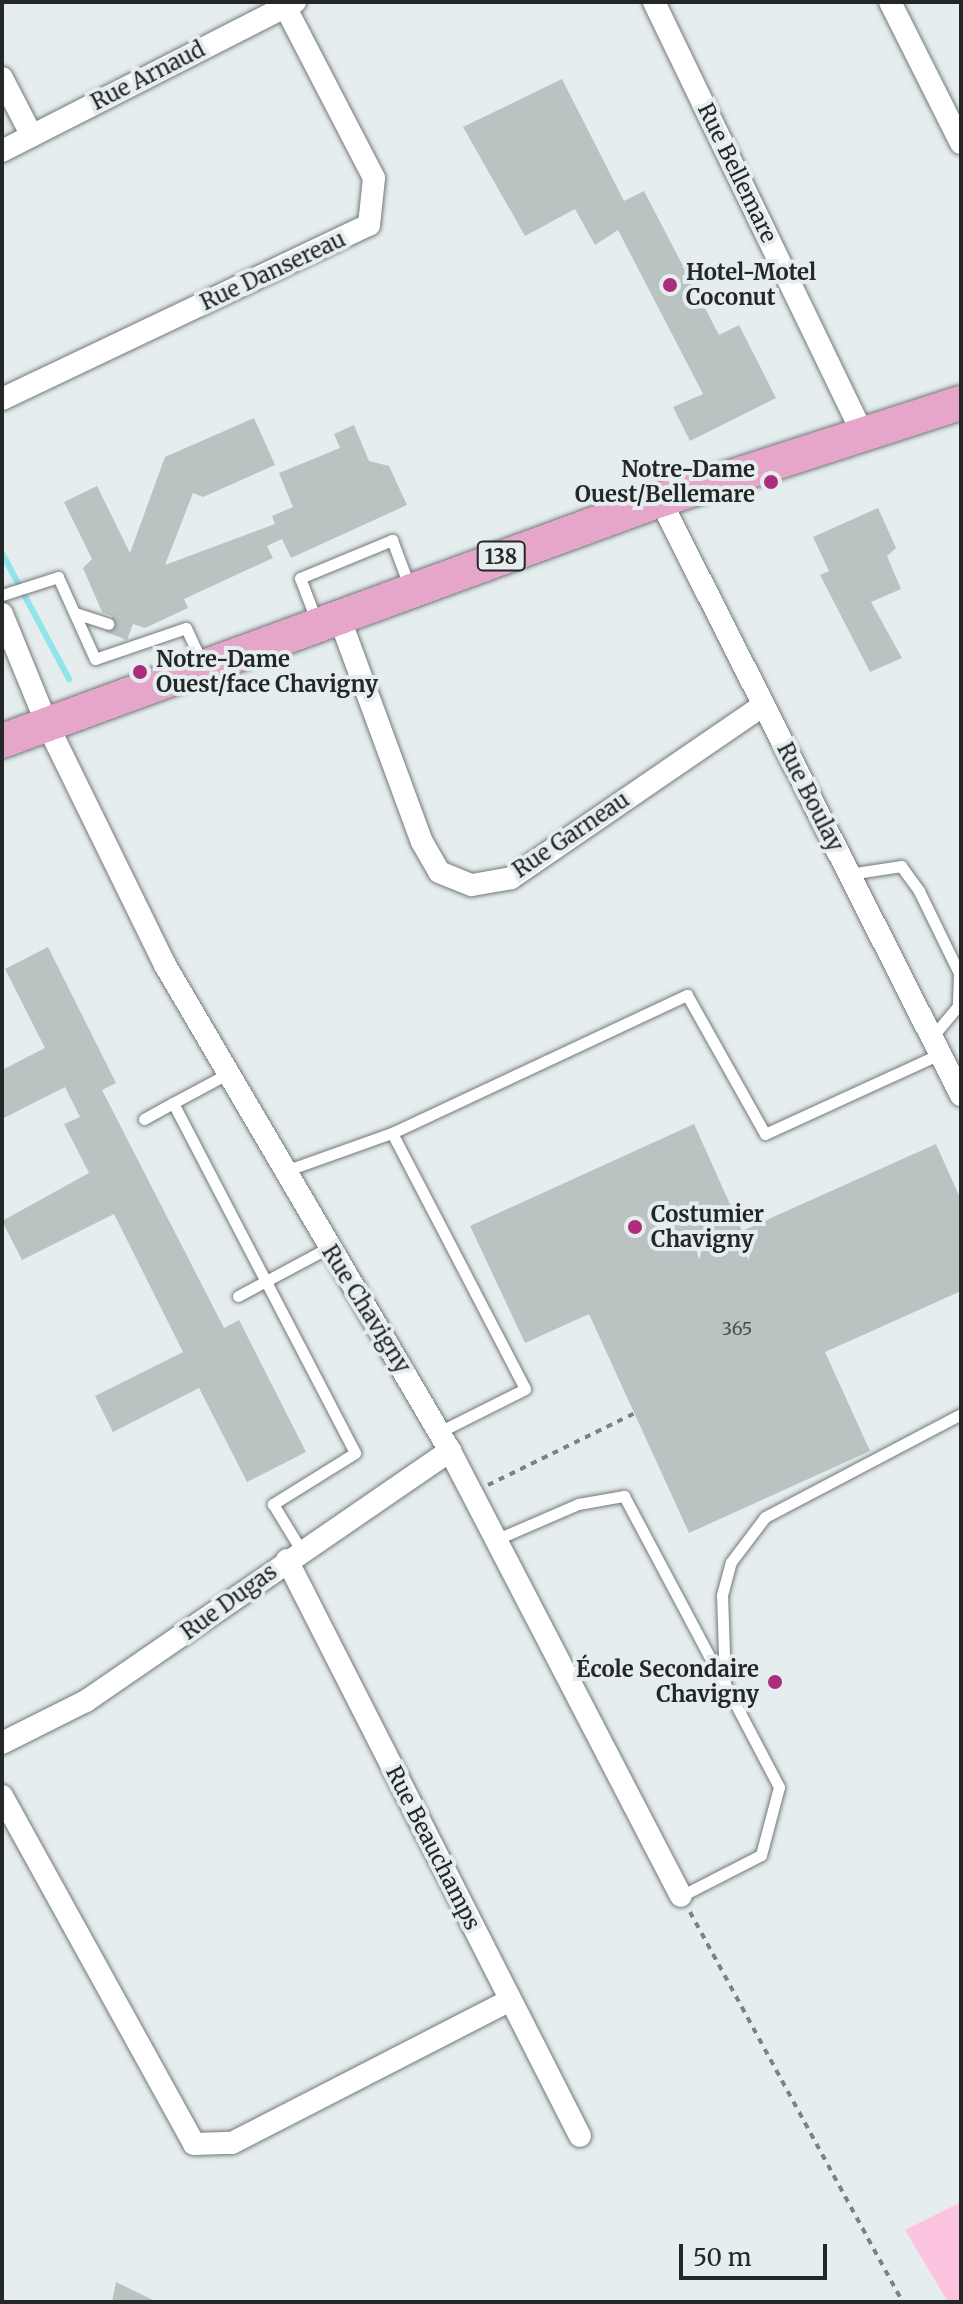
<!DOCTYPE html>
<html>
<head>
<meta charset="utf-8">
<style>
	body { margin:0 }
	#map { position:relative; width:963px; height:2304px; overflow:hidden; background:#e6edee; font-family:Merriweather,serif }
	div>[style] { position:absolute }
	[style*='--x'] { left:calc(var(--x)*1px); top:calc(var(--y)*1px); width:calc(var(--w)*1px); rotate:calc(var(--a)*1deg) }
	.green>* { inset:0; background:#fdc4e0 }
	.stream>* { height:6px; margin:-3px; padding:0 3px; transform-origin:3px; border-radius:3px; background:#90e4ea }
	.building>* { inset:0; background:#bbc2c2 }
	.path>* { height:4px; margin-top:-2px; transform-origin:0; background:repeating-linear-gradient(90deg,#7c8181 0 6px,transparent 0 12px) }
	.roads { filter:drop-shadow(0 0 2px #73797a) drop-shadow(0 0 2px #73797a) }
	.service>* { height:11px; margin:-5.5px; padding:0 5.5px; transform-origin:5.5px; border-radius:5.5px; background:#fff }
	.minor>* { height:22px; margin:-11px; padding:0 11px; transform-origin:11px; border-radius:11px; background:#fff }
	.primary>* { height:34px; margin:-17px; padding:0 17px; transform-origin:17px; border-radius:17px; background:#e6a6ca }
	.dots>* { width:22px; height:22px; translate:-50% -50%; box-sizing:border-box; border:4px solid #e6edee; border-radius:50% }
	span { translate:-50% -50%; white-space:nowrap; text-align:center; line-height:1.15; -webkit-text-stroke:8px #e6edee; paint-order:stroke }
	.number-label { font-size:18px; color:#4a4e4e }
	.number-label span { -webkit-text-stroke-width:0 }
	.shield-label span { padding:2px 6px; background:#e6edee; border:2px solid; border-radius:6px; -webkit-text-stroke-width:0 }
	.shield-label { font-size:20px; color:#242727; font-weight:700 }
	.street-label { font-size:22px; color:#242727 }
	.poi-label { font-size:22px; color:#242727; font-weight:700 }
	.left { translate:0 -50%; text-align:left }
	.right { translate:-100% -50%; text-align:right }
	.frame { position:absolute; inset:0; border:4px solid #242727; pointer-events:none }
	.scale { position:absolute; left:679px; top:2244px; width:148px; height:36px; box-sizing:border-box; border:4px solid #242727; border-top:0; padding-left:10px; font-size:24px; line-height:28px; white-space:nowrap; color:#242727; -webkit-text-stroke:6px #e6edee; paint-order:stroke }
</style>
</head>
<body>
<div id="map">
	<div class="green">
		<i style="clip-path:polygon(961px 2202px,961px 2302px,948px 2302px,905px 2230px)"></i>
	</div>
	<div class="stream">
		<i style="--x:2;--y:553;--w:143;--a:62"></i>
	</div>
	<div class="building">
		<i style="clip-path:polygon(562px 79px,624px 201px,644px 191px,719px 335px,739px 325px,776px 398px,690px 441px,673px 407px,703px 394px,618px 230px,595px 245px,575px 209px,525px 236px,463px 127px)"></i>
		<i style="clip-path:polygon(254px 418px,275px 465px,203px 497px,193px 493px,165px 565px,275px 524px,272px 516px,293px 507px,279px 473px,340px 448px,334px 434px,354px 425px,369px 461px,389px 466px,407px 505px,291px 558px,282px 539px,267px 546px,273px 558px,184px 599px,188px 608px,145px 628px,133px 624px,127px 640px,106px 632px,112px 616px,102px 612px,83px 568px,92px 559px,64px 502px,97px 486px,130px 553px,165px 457px)"></i>
		<i style="clip-path:polygon(878px 508px,896px 548px,887px 556px,901px 589px,871px 602px,902px 658px,870px 672px,820px 575px,829px 571px,813px 537px)"></i>
		<i style="clip-path:polygon(48px 947px,116px 1083px,102px 1090px,224px 1328px,239px 1320px,306px 1452px,247px 1482px,199px 1388px,113px 1432px,95px 1396px,183px 1352px,114px 1214px,22px 1260px,2px 1221px,89px 1173px,64px 1124px,80px 1117px,65px 1087px,2px 1119px,2px 1070px,45px 1048px,5px 969px)"></i>
		<i style="clip-path:polygon(694px 1124px,742px 1231px,936px 1144px,961px 1200px,961px 1291px,825px 1352px,870px 1451px,689px 1533px,589px 1314px,525px 1343px,470px 1226px)"></i>
		<i style="clip-path:polygon(116px 2282px,157px 2302px,112px 2302px)"></i>
	</div>
	<div class="path">
		<i style="--x:488;--y:1485;--w:166;--a:-26.1"></i>
		<i style="--x:690;--y:1912;--w:444;--a:61.4"></i>
	</div>
	<div class="roads">
		<div class="service">
			<i style="--x:2;--y:595;--w:59;--a:-17.8"></i>
			<i style="--x:58;--y:577;--w:90;--a:65.7"></i>
			<i style="--x:95;--y:659;--w:96;--a:-18.8"></i>
			<i style="--x:186;--y:628;--w:41;--a:65.3"></i>
			<i style="--x:75;--y:613;--w:35;--a:18"></i>
			<i style="--x:317;--y:622;--w:47;--a:-111.1"></i>
			<i style="--x:300;--y:578;--w:100;--a:-22.4"></i>
			<i style="--x:392;--y:540;--w:51;--a:69.4"></i>
			<i style="--x:849;--y:874;--w:53;--a:-8.7"></i>
			<i style="--x:901;--y:866;--w:31;--a:54"></i>
			<i style="--x:919;--y:891;--w:91;--a:64"></i>
			<i style="--x:959;--y:973;--w:33;--a:92"></i>
			<i style="--x:958;--y:1006;--w:40;--a:130"></i>
			<i style="--x:227;--y:1074;--w:61;--a:151.8"></i>
			<i style="--x:173;--y:1103;--w:394;--a:62.5"></i>
			<i style="--x:355;--y:1453;--w:97;--a:148.1"></i>
			<i style="--x:273;--y:1504;--w:54;--a:58.7"></i>
			<i style="--x:144;--y:1119;--w:33;--a:-29"></i>
			<i style="--x:392;--y:1133;--w:288;--a:62.5"></i>
			<i style="--x:525;--y:1389;--w:96;--a:153.4"></i>
			<i style="--x:285;--y:1171;--w:114;--a:-19.6"></i>
			<i style="--x:392;--y:1133;--w:326;--a:-25.1"></i>
			<i style="--x:687;--y:995;--w:159;--a:60.7"></i>
			<i style="--x:765;--y:1134;--w:192;--a:-24.6"></i>
			<i style="--x:238;--y:1296;--w:102;--a:-28.1"></i>
			<i style="--x:495;--y:1540;--w:90;--a:-23.4"></i>
			<i style="--x:578;--y:1504;--w:47;--a:-9.9"></i>
			<i style="--x:624;--y:1496;--w:208;--a:62"></i>
			<i style="--x:681;--y:1896;--w:90;--a:-27.1"></i>
			<i style="--x:761;--y:1855;--w:70;--a:-75.2"></i>
			<i style="--x:779;--y:1787;--w:116;--a:-117.7"></i>
			<i style="--x:725;--y:1684;--w:89;--a:-91.9"></i>
			<i style="--x:722;--y:1595;--w:34;--a:-75"></i>
			<i style="--x:731;--y:1562;--w:56;--a:-52.9"></i>
			<i style="--x:765;--y:1517;--w:221;--a:-27.7"></i>
		</div>
		<div class="minor">
			<i style="--x:654;--y:2;--w:476;--a:64.2"></i>
			<i style="--x:890;--y:2;--w:158;--a:63.3"></i>
			<i style="--x:2;--y:78;--w:65;--a:62.7"></i>
			<i style="--x:2;--y:151;--w:329;--a:-27"></i>
			<i style="--x:2;--y:399;--w:406;--a:-25.4"></i>
			<i style="--x:369;--y:225;--w:47;--a:-83.9"></i>
			<i style="--x:374;--y:178;--w:194;--a:-117.4"></i>
			<i style="--x:660;--y:500;--w:667;--a:63.17"></i>
			<i style="--x:2;--y:614;--w:119;--a:67.8"></i>
			<i style="--x:47;--y:724;--w:268;--a:63.9"></i>
			<i style="--x:165;--y:965;--w:563;--a:59.61"></i>
			<i style="--x:450;--y:1451;--w:501;--a:62.57"></i>
			<i style="--x:338;--y:614;--w:243;--a:69.8"></i>
			<i style="--x:422;--y:842;--w:34;--a:60"></i>
			<i style="--x:439;--y:872;--w:35;--a:22"></i>
			<i style="--x:472;--y:885;--w:40;--a:-10"></i>
			<i style="--x:511;--y:878;--w:306;--a:-34.4"></i>
			<i style="--x:287;--y:1560;--w:646;--a:63.04"></i>
			<i style="--x:2;--y:1743;--w:94;--a:-26.6"></i>
			<i style="--x:86;--y:1701;--w:442;--a:-34.5"></i>
			<i style="--x:2;--y:1796;--w:397;--a:61.1"></i>
			<i style="--x:194;--y:2144;--w:38;--a:-2"></i>
			<i style="--x:232;--y:2143;--w:313;--a:-27.2"></i>
		</div>
		<div class="primary">
			<i style="--x:2;--y:741;--w:701;--a:-20.12"></i>
			<i style="--x:660;--y:500;--w:316;--a:-17.9"></i>
		</div>
	</div>
	<div class="dots">
		<i style="left:670px;top:285px;background:#ac2d7b"></i>
		<i style="left:771px;top:482px;background:#ac2d7b"></i>
		<i style="left:140px;top:672px;background:#ac2d7b"></i>
		<i style="left:635px;top:1227px;background:#ac2d7b"></i>
		<i style="left:775px;top:1682px;background:#ac2d7b"></i>
	</div>
	<div class="number-label">
		<span style="left:737px;top:1329px">365</span>
	</div>
	<div class="shield-label">
		<span style="left:501px;top:556px">138</span>
	</div>
	<div class="street-label">
		<span style="left:148px;top:76px;rotate:-27deg">Rue Arnaud</span>
		<span style="left:737px;top:173px;rotate:64deg">Rue Bellemare</span>
		<span style="left:273px;top:271px;rotate:-25deg">Rue Dansereau</span>
		<span style="left:810px;top:797px;rotate:63deg">Rue Boulay</span>
		<span style="left:571px;top:835px;rotate:-34deg">Rue Garneau</span>
		<span style="left:366px;top:1309px;rotate:58deg">Rue Chavigny</span>
		<span style="left:229px;top:1602px;rotate:-36deg">Rue Dugas</span>
		<span style="left:433px;top:1848px;rotate:63deg">Rue Beauchamps</span>
	</div>
	<div class="poi-label">
		<span class="left" style="left:686px;top:285px">Hotel-Motel<br>Coconut</span>
		<span class="right" style="left:755px;top:482px">Notre-Dame<br>Ouest/Bellemare</span>
		<span class="left" style="left:156px;top:672px">Notre-Dame<br>Ouest/face Chavigny</span>
		<span class="left" style="left:651px;top:1227px">Costumier<br>Chavigny</span>
		<span class="right" style="left:759px;top:1682px">École Secondaire<br>Chavigny</span>
	</div>
	<div class="frame"></div>
	<div class="scale">50 m</div>
</div>
</body>
</html>
